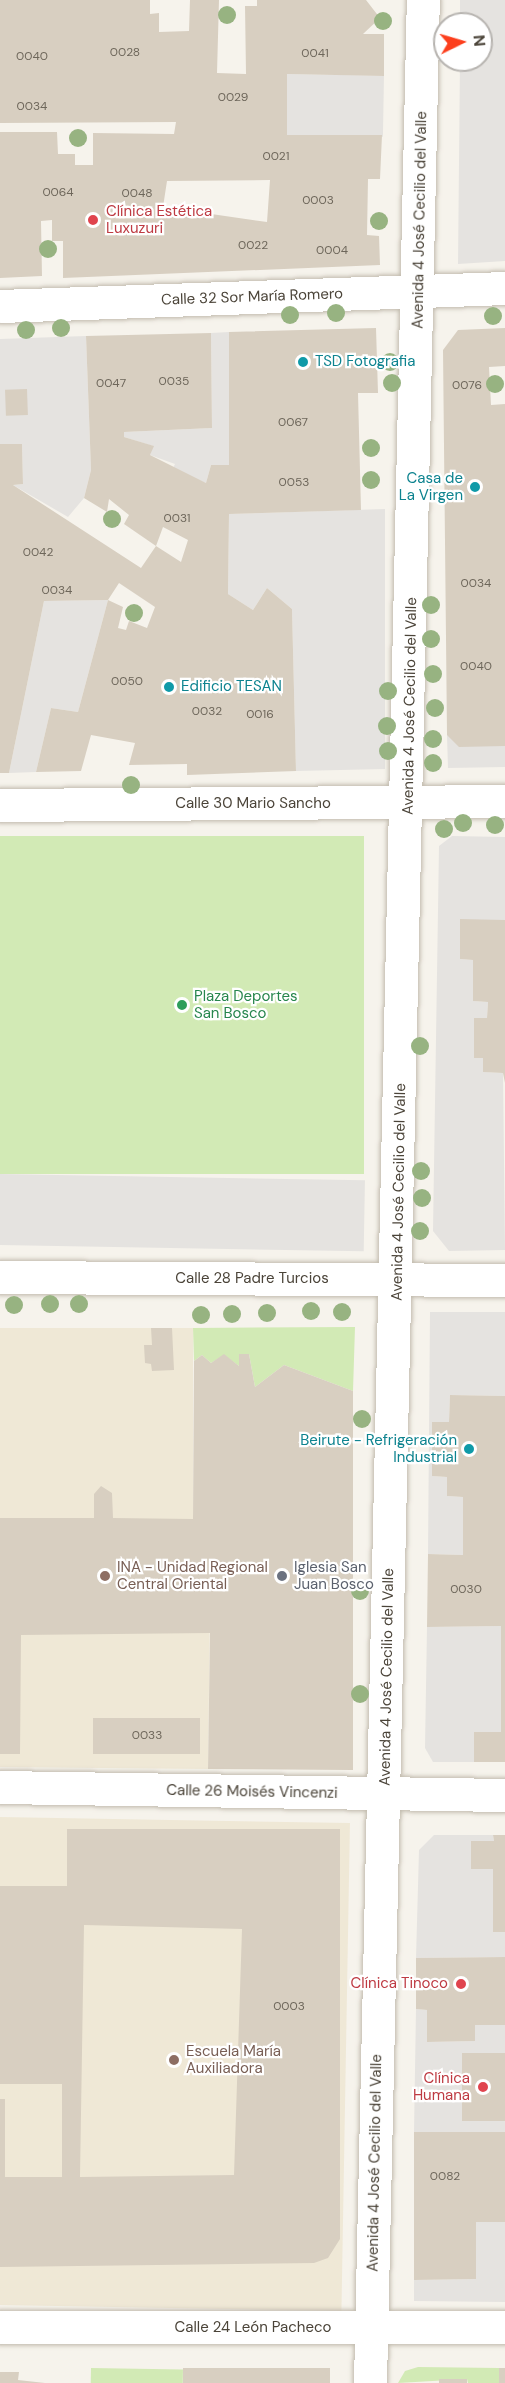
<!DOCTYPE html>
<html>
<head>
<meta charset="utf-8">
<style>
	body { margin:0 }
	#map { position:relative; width:505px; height:2383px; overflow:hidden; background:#f6f3ec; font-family:"DM Sans",sans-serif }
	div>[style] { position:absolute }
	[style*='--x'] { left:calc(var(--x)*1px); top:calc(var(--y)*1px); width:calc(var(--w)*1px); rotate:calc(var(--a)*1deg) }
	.education>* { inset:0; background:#efe8d6; transform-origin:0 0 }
	.green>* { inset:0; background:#d2eab5; transform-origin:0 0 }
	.parking>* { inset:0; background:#e5e3e0; transform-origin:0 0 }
	.building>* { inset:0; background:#d8cfc1; transform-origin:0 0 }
	.roads { filter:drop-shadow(0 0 2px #c2bbae) drop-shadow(0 0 2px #c2bbae) }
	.minor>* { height:33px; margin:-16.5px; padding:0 16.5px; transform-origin:16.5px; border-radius:16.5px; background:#fff }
	.tertiary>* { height:33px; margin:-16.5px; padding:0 16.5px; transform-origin:16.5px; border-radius:16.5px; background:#fff }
	.trees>* { width:18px; height:18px; margin:-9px; border-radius:50%; background:#97b381 }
	.dots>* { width:16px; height:16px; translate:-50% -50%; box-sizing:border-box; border:3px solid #fff; border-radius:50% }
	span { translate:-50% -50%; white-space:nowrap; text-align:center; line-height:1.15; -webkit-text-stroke:4.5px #fff; paint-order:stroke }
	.number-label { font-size:12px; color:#6e675b }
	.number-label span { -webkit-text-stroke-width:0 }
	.health-label { font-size:15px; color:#be3a42 }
	.left { translate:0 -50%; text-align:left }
	.right { translate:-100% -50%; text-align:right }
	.street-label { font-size:15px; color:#4b4439 }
	.culture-label { font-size:15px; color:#0d838f }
	.leisure-label { font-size:15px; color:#27864d }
	.education-label { font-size:15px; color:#785e54 }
	.worship-label { font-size:15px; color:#5b616d }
	.north { position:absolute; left:433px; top:12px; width:60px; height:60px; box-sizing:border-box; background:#fff; border:2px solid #b7b4b0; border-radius:50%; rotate:85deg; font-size:16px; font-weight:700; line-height:24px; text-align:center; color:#4b4439 }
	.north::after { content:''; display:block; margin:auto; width:21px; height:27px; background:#fc3f1d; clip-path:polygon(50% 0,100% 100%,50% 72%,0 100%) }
</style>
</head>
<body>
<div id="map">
	<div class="education">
		<i style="clip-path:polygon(0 1328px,193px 1328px,193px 1518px,211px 1519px,208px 1769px,0 1767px)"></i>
		<i style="left:0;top:1817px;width:350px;height:488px;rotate:1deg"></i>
	</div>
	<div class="green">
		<i style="left:0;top:836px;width:364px;height:338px"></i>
		<i style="clip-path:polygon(355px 1327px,353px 1391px,284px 1365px,255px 1387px,249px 1354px,239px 1354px,239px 1366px,224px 1355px,211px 1363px,202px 1355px,194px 1361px,193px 1328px)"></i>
		<i style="clip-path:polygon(418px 2367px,499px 2368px,499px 2383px,468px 2383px,467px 2379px,398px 2383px,405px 2371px)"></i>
		<i style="left:91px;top:2368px;width:92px;height:15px;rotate:1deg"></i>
	</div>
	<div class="parking">
		<i style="clip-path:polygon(460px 0,505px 0,505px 261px,458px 264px,460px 60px,481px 60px,481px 24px,460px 24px)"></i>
		<i style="left:287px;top:74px;width:97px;height:61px;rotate:1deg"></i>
		<i style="clip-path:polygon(229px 332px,229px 465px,211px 465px,206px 483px,172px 470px,175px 464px,150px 455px,153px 446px,124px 437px,124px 432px,212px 428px,211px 333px)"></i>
		<i style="clip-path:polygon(86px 336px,91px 470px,84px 498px,68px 517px,13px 485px,23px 484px,22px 444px,0 444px,0 339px)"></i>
		<i style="clip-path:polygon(385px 509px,385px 769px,296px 771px,292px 609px,267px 588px,253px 610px,228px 594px,229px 514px)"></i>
		<i style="clip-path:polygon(108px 600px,78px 712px,51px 708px,36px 772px,9px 773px,44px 601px)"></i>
		<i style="clip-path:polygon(447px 735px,505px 746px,505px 767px,448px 768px)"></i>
		<i style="clip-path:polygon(452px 836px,505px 837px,505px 920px,460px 920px,460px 959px,473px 960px,473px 1001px,488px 1002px,487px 1018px,474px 1019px,474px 1058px,483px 1058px,484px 1072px,503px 1073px,505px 1250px,449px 1251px,433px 1231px,439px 846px)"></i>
		<i style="left:0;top:1174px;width:365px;height:71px;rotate:1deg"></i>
		<i style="clip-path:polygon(430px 1312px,505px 1312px,505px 1396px,450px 1395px,449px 1422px,432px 1422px,432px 1476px,447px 1477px,447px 1496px,463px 1497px,463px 1555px,428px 1554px)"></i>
		<i style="clip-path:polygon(501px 1626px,502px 1762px,433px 1762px,425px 1748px,427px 1627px)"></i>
		<i style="clip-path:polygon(434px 1835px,493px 1835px,494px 1841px,471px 1841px,471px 1869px,493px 1869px,493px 1932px,505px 1932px,505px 1957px,416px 1958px,419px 1850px)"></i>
		<i style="clip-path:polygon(416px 2009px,427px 2010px,427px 2042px,474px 2041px,475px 2025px,505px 2025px,505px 2053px,462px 2054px,462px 2121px,505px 2121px,505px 2132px,414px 2132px)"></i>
		<i style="clip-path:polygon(476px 2222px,505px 2222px,505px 2302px,414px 2301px,414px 2280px,476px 2279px)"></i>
	</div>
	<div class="building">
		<i style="clip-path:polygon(evenodd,0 0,150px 0,150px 14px,159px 13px,159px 32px,189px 31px,190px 0,219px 0,217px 73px,246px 74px,245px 6px,257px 6px,257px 0,366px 0,380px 18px,363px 34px,384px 34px,384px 76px,287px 74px,287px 135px,382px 135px,380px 179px,368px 179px,367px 235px,379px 236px,380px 265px,63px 278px,63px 241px,52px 241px,52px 220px,41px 221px,42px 276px,0 278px,0 132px,57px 132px,58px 154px,75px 154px,75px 165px,93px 165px,93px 133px,174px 134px,176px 122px,0 123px,0 0,270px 180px,267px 222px,163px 207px,167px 181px,270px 180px)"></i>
		<i style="clip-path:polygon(evenodd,376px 328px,378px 393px,358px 393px,361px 510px,229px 514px,228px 594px,253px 610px,267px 588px,292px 609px,296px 771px,187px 775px,187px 764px,129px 765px,135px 743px,91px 735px,81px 771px,36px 772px,51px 708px,78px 712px,108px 600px,44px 601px,9px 773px,0 773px,0 444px,22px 444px,23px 484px,13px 485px,141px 568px,156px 546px,124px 524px,129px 515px,109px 499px,107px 512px,84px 498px,91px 470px,86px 336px,211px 333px,212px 428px,124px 432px,124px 437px,154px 446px,150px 455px,206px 483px,211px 465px,229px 465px,229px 332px,376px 328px,163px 527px,188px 540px,181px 562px,156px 546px,163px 527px,376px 328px,119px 583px,155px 607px,147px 628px,129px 621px,126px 630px,118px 628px,123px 607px,108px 600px,119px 583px)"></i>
		<i style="clip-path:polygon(505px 328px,505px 366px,489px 367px,491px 405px,505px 404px,505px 746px,459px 747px,447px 735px,443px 350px,458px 330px)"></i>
		<i style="left:27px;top:389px;width:26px;height:22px;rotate:88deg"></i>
		<i style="clip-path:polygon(460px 919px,505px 920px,505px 1083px,503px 1073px,483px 1072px,483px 1058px,474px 1058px,474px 1018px,487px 1018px,488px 1002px,473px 1001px,473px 960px,460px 959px)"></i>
		<i style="clip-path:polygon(151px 1328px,172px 1328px,174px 1370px,152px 1371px,151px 1364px,145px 1363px,144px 1345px,152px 1345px)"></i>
		<i style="clip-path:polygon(224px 1354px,239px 1366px,239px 1354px,249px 1354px,255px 1387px,284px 1365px,353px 1391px,353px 1770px,208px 1769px,210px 1633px,21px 1635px,20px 1754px,0 1754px,0 1518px,94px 1518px,94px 1494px,101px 1486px,112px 1493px,113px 1518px,193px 1519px,194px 1361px,202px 1355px,211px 1363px)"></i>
		<i style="clip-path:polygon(450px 1395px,505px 1396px,505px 1762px,474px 1762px,474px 1732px,501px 1732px,501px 1626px,427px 1627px,428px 1554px,463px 1555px,463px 1497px,447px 1496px,447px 1477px,432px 1476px,432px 1422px,449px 1422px)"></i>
		<i style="left:200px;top:1718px;width:36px;height:107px;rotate:90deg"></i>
		<i style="clip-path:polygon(evenodd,67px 1829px,340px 1829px,340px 2239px,328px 2258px,314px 2263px,0 2267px,0 2099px,5px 2099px,5px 2177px,62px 2177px,62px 2084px,0 2084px,0 1886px,67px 1886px,67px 1829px,84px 1925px,242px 1929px,234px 2175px,80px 2177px,84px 1925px)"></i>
		<i style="clip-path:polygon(493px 1835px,505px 1835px,505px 1932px,493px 1932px,493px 1869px,471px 1869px,471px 1841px,494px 1841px)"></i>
		<i style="clip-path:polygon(505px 1957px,505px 2025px,475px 2025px,475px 2041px,427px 2042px,427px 2010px,416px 2009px,416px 1958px)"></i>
		<i style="left:462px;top:2053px;width:43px;height:68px"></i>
		<i style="clip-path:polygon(414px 2132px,505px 2132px,505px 2222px,476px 2222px,476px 2279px,414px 2280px)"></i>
		<i style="left:330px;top:2368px;width:15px;height:147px;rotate:90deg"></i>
		<i style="left:499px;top:2368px;width:6px;height:15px"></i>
		<i style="clip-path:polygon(0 2372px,19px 2372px,18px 2380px,45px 2383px,0 2383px)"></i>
		<i style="left:439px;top:2379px;width:28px;height:4px"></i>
	</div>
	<div class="roads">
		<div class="minor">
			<i style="--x:0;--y:306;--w:505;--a:-2.04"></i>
			<i style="--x:0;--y:805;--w:505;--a:-0.45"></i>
			<i style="--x:0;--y:1277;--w:505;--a:0.34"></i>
			<i style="--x:0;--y:1787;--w:505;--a:0.91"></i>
			<i style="--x:0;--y:2327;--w:505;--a:0"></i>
		</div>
		<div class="tertiary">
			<i style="--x:370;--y:2383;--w:2384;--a:-88.73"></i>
		</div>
	</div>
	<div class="trees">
		<i style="left:227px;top:15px"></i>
		<i style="left:383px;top:21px"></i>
		<i style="left:78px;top:138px"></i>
		<i style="left:379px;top:221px"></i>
		<i style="left:48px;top:249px"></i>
		<i style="left:336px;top:313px"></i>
		<i style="left:290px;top:315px"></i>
		<i style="left:493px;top:316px"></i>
		<i style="left:61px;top:328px"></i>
		<i style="left:26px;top:330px"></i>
		<i style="left:390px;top:362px"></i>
		<i style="left:392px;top:383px"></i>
		<i style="left:495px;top:384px"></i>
		<i style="left:371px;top:448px"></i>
		<i style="left:371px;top:480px"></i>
		<i style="left:112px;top:519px"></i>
		<i style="left:431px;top:605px"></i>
		<i style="left:134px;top:613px"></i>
		<i style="left:431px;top:639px"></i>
		<i style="left:433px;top:674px"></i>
		<i style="left:388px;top:691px"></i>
		<i style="left:435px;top:708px"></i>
		<i style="left:387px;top:726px"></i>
		<i style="left:433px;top:739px"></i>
		<i style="left:388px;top:751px"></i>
		<i style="left:433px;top:763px"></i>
		<i style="left:131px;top:785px"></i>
		<i style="left:463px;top:823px"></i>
		<i style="left:495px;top:825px"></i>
		<i style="left:444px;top:829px"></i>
		<i style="left:420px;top:1046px"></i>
		<i style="left:421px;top:1171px"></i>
		<i style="left:422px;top:1198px"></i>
		<i style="left:420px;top:1231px"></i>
		<i style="left:50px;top:1304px"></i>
		<i style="left:79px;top:1304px"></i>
		<i style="left:14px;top:1305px"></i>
		<i style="left:311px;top:1311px"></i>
		<i style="left:342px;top:1312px"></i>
		<i style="left:267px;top:1313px"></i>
		<i style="left:232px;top:1314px"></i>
		<i style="left:201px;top:1315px"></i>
		<i style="left:362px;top:1419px"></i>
		<i style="left:360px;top:1591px"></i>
		<i style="left:360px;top:1694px"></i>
	</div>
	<div class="dots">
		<i style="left:93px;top:220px;background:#e0444e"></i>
		<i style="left:303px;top:362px;background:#0f9aa8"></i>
		<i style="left:475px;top:487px;background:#0f9aa8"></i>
		<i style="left:169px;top:687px;background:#0f9aa8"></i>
		<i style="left:182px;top:1005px;background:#2e9e5b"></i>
		<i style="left:469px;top:1449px;background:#0f9aa8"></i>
		<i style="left:105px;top:1576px;background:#8d6e63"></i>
		<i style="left:282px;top:1576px;background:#6b7280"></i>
		<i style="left:461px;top:1984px;background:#e0444e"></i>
		<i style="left:174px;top:2060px;background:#8d6e63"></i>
		<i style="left:483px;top:2087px;background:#e0444e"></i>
	</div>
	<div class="number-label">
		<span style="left:125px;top:53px">0028</span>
		<span style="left:315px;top:54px">0041</span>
		<span style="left:32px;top:57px">0040</span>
		<span style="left:233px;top:98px">0029</span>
		<span style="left:32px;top:107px">0034</span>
		<span style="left:276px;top:157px">0021</span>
		<span style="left:58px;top:193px">0064</span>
		<span style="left:137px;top:194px">0048</span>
		<span style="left:318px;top:201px">0003</span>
		<span style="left:253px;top:246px">0022</span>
		<span style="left:332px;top:251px">0004</span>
		<span style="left:174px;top:382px">0035</span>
		<span style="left:111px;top:384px">0047</span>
		<span style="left:467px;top:386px">0076</span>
		<span style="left:293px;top:423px">0067</span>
		<span style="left:294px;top:483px">0053</span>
		<span style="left:177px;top:519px">0031</span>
		<span style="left:38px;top:553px">0042</span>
		<span style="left:476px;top:584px">0034</span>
		<span style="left:57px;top:591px">0034</span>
		<span style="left:476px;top:667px">0040</span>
		<span style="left:127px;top:682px">0050</span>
		<span style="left:207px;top:712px">0032</span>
		<span style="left:260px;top:715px">0016</span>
		<span style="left:466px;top:1590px">0030</span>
		<span style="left:147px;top:1736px">0033</span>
		<span style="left:289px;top:2007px">0003</span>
		<span style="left:445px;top:2177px">0082</span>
	</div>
	<div class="health-label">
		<span class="left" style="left:106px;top:220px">Clínica Estética<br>Luxuzuri</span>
		<span class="right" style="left:448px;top:1984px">Clínica Tinoco</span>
		<span class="right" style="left:470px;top:2087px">Clínica<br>Humana</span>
	</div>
	<div class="street-label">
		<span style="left:420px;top:220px;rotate:-89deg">Avenida 4 José Cecilio del Valle</span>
		<span style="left:252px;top:297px;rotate:-2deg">Calle 32 Sor María Romero</span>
		<span style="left:410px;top:706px;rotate:-89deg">Avenida 4 José Cecilio del Valle</span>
		<span style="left:253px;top:804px">Calle 30 Mario Sancho</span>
		<span style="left:399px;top:1192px;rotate:-89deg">Avenida 4 José Cecilio del Valle</span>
		<span style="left:252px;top:1279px">Calle 28 Padre Turcios</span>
		<span style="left:387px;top:1677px;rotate:-89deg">Avenida 4 José Cecilio del Valle</span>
		<span style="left:252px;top:1792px;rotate:1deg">Calle 26 Moisés Vincenzi</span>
		<span style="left:375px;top:2163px;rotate:-89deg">Avenida 4 José Cecilio del Valle</span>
		<span style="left:253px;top:2328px">Calle 24 León Pacheco</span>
	</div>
	<div class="culture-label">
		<span class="left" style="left:315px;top:362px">TSD Fotografia</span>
		<span class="right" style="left:463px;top:487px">Casa de<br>La Virgen</span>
		<span class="left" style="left:181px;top:687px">Edificio TESAN</span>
		<span class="right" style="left:457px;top:1449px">Beirute - Refrigeración<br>Industrial</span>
	</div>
	<div class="leisure-label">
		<span class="left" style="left:194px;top:1005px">Plaza Deportes<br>San Bosco</span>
	</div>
	<div class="education-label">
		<span class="left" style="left:117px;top:1576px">INA - Unidad Regional<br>Central Oriental</span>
		<span class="left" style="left:186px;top:2060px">Escuela María<br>Auxiliadora</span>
	</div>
	<div class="worship-label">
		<span class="left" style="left:294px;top:1576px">Iglesia San<br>Juan Bosco</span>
	</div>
	<div class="north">N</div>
</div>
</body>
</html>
